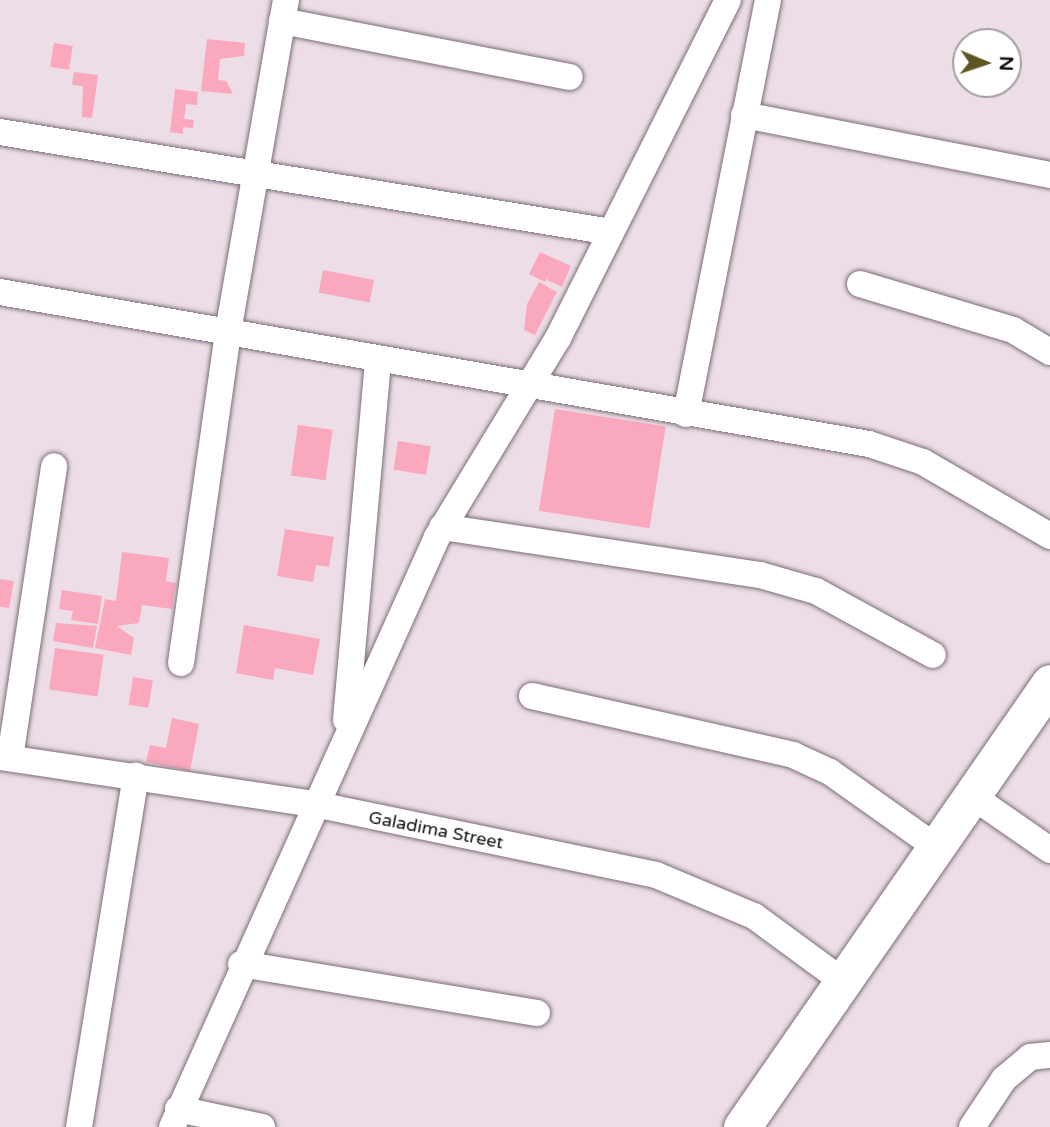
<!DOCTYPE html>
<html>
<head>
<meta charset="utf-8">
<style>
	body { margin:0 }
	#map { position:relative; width:1050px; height:1127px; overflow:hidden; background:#ecdde7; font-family:"Varela Round",sans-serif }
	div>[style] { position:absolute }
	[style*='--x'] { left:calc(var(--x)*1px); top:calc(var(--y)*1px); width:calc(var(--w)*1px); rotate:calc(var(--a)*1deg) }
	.building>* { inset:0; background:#f9a8be; transform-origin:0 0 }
	.roads { filter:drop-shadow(0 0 2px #7c6e78) drop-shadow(0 0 2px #7c6e78) }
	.street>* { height:26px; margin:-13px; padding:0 13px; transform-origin:13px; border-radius:13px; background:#fff }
	.secondary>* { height:37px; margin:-18.5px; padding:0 18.5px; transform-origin:18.5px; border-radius:18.5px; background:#fff }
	span { translate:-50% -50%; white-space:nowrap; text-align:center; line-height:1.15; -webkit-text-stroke:5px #fff; paint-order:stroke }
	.street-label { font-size:18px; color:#140f12 }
	.north { position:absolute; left:952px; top:28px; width:70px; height:70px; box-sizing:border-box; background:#fff; border:2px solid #a19fa0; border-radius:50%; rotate:92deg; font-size:19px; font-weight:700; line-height:28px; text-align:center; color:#140f12 }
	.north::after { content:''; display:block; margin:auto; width:24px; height:32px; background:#5f5723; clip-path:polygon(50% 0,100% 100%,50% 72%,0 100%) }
</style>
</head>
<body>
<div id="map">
	<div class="building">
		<i style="clip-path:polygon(207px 39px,245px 43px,244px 56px,220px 59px,218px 80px,226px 81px,233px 94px,201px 91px)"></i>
		<i style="left:54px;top:43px;width:19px;height:24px;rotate:9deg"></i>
		<i style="clip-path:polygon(74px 72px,98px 75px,92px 118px,82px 117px,83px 86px,72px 85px)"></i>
		<i style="clip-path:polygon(175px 89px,198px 92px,197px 105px,186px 104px,184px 119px,194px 120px,193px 128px,183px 127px,183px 134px,170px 132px)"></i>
		<i style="clip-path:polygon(540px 252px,571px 266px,562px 287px,547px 280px,550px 272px,545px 282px,529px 274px)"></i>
		<i style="left:323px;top:270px;width:52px;height:23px;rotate:11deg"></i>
		<i style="clip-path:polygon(539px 282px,557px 292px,535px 335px,524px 330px,527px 304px)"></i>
		<i style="left:555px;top:409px;width:112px;height:103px;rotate:9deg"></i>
		<i style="left:298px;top:425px;width:35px;height:51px;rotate:8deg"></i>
		<i style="left:398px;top:441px;width:33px;height:29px;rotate:9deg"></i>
		<i style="clip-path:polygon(285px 529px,334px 537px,329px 567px,316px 565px,313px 582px,277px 576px)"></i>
		<i style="clip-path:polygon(122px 552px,169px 558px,166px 581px,176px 583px,172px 609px,142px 605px,139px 623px,117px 626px,134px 638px,131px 655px,95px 648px,105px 599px,116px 601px)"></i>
		<i style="clip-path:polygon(0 579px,14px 581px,9px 608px,0 607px)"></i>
		<i style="clip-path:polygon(62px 590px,102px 596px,98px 624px,71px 620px,73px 611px,59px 609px)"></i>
		<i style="clip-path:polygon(56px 623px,97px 626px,93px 648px,53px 641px)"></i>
		<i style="clip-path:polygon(244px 625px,320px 639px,313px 675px,275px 668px,273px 680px,236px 673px)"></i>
		<i style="left:55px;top:648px;width:49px;height:42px;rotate:8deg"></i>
		<i style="left:133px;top:677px;width:20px;height:28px;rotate:9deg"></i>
		<i style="clip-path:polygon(172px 718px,199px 724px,190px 771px,146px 762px,150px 745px,166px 748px)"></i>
	</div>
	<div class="roads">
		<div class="street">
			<i style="--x:282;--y:21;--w:293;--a:11"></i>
			<i style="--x:744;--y:115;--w:312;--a:11.1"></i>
			<i style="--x:0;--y:132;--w:619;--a:9.29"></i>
			<i style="--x:860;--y:284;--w:160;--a:16.7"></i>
			<i style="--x:1013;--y:330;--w:43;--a:30.7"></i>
			<i style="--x:0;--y:292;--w:882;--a:9.92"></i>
			<i style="--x:869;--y:444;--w:57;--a:18.4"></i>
			<i style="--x:923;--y:462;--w:147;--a:30.2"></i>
			<i style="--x:686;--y:414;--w:422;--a:-78.8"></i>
			<i style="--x:442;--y:527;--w:322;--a:8.6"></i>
			<i style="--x:760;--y:575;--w:58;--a:15.9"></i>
			<i style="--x:816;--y:591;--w:133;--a:28.7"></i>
			<i style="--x:181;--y:663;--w:334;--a:-81.9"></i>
			<i style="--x:228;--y:332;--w:337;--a:-80.1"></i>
			<i style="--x:532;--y:696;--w:268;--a:12.7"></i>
			<i style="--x:793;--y:755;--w:41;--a:24.7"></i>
			<i style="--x:830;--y:772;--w:130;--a:35.3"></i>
			<i style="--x:346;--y:720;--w:361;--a:-84.9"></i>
			<i style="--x:0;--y:757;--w:317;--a:8.5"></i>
			<i style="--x:314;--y:804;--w:349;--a:11.7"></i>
			<i style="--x:656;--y:875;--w:106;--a:22.7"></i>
			<i style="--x:754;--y:916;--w:112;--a:36.3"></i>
			<i style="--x:10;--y:758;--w:295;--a:-81.4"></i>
			<i style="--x:972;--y:796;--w:95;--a:34.7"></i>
			<i style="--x:241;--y:964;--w:300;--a:9.4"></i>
			<i style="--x:178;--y:1109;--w:86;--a:12.1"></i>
			<i style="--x:79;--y:1127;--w:356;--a:-80.8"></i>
			<i style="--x:172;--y:1127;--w:647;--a:-65.81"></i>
			<i style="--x:437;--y:537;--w:233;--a:-58.7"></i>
			<i style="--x:558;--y:338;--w:378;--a:-63.3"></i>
			<i style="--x:972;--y:1127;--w:58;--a:-56.3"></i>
			<i style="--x:1004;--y:1079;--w:34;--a:-40"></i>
			<i style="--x:1030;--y:1057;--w:20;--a:-6"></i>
		</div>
		<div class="secondary">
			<i style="--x:742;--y:1127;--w:540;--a:-55.25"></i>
		</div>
	</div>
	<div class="street-label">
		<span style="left:436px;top:830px;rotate:11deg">Galadima Street</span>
	</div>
	<div class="north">N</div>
</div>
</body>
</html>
